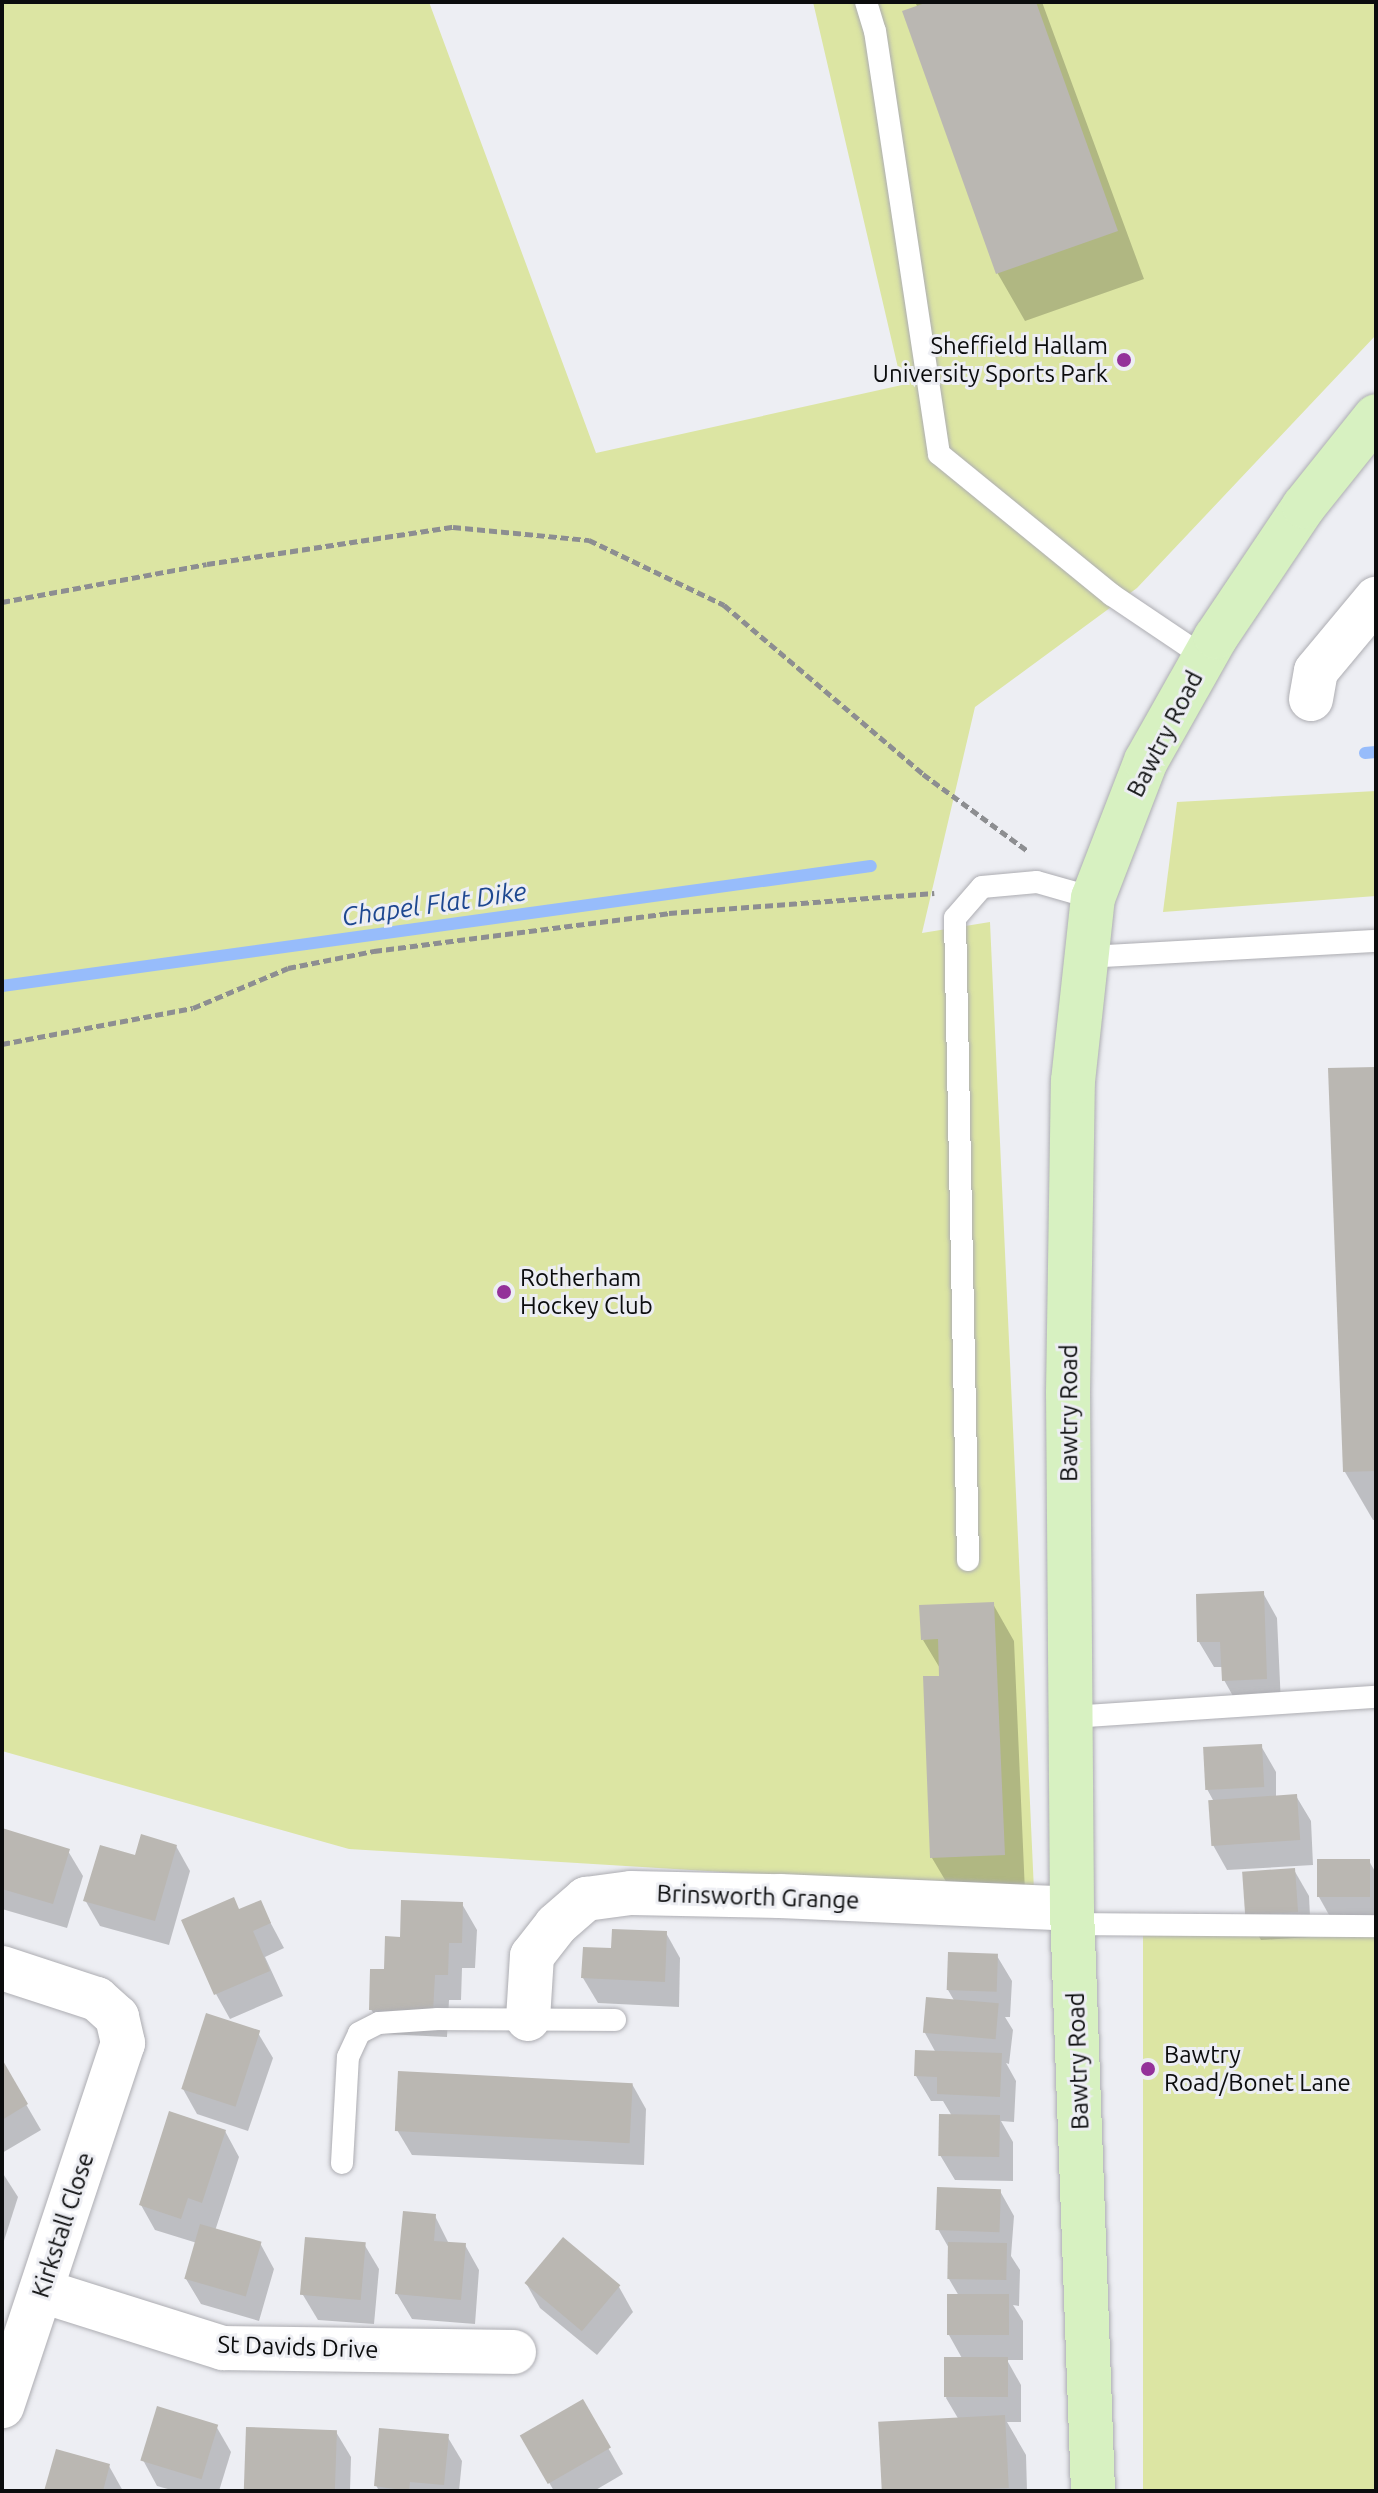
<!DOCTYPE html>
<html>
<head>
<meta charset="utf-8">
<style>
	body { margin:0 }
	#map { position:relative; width:1378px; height:2493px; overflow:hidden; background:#edeef3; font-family:Ubuntu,sans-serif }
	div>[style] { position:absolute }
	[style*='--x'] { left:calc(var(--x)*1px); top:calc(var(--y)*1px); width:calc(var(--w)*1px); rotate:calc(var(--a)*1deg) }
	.green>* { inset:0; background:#dce5a3; transform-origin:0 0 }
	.shadow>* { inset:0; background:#0003 }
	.stream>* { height:12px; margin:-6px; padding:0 6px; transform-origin:6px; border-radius:6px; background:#97bcfb }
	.building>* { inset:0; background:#bab7b2; transform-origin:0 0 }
	.path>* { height:5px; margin-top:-2.5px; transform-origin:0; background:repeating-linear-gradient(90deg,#8d8e91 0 8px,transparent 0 12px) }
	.roads { filter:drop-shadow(0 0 2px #adadb2) drop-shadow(0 0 2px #adadb2) }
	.lane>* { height:22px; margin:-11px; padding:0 11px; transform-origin:11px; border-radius:11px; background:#fff }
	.street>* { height:44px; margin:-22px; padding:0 22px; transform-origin:22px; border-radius:22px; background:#fff }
	.primary>* { height:44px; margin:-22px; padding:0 22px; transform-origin:22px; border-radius:22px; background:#d7f1c1 }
	.dots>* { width:22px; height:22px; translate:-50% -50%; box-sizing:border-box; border:4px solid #edeef3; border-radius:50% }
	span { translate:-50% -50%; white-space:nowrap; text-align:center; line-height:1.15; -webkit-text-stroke:6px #edeef3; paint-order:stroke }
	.poi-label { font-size:24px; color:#0b0c0d }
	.right { translate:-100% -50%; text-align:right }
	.left { translate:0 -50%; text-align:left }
	.street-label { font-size:24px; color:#0b0c0d }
	.water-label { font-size:26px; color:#1e4890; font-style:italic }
	.frame { position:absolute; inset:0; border:4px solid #0b0c0d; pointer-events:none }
</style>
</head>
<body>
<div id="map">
	<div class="green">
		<i style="clip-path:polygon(2px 2px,429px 2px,596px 453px,902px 385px,813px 2px,1376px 2px,1376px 335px,1137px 588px,975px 707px,922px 933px,990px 922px,1034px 1891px,349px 1849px,2px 1751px)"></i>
		<i style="clip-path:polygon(1376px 791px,1376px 896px,1163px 912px,1177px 802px)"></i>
		<i style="left:1376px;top:1935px;width:556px;height:233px;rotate:90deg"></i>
	</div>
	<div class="shadow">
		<i style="clip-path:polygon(915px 2px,1042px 2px,1144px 279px,1025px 321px,998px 274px,905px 12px,918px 8px)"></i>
		<i style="clip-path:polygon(1376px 1069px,1376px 1520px,1373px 1520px,1345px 1472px)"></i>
		<i style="clip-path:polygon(1263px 1593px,1277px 1618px,1281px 1704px,1238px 1705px,1224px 1680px,1223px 1667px,1214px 1667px,1199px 1642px)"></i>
		<i style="clip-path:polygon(993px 1604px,1014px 1641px,1025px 1892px,954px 1895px,932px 1858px,941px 1670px,923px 1640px)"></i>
		<i style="clip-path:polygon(1261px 1746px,1276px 1772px,1276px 1797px,1296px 1796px,1311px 1821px,1313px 1865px,1227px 1870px,1213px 1845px,1213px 1800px,1207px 1789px)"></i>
		<i style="clip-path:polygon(2px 1830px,68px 1851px,83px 1876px,67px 1928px,2px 1909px)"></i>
		<i style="clip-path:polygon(176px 1846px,190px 1871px,169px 1945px,100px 1926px,85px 1900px,136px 1857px)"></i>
		<i style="clip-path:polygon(1369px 1861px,1376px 1873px,1376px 1922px,1333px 1922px,1319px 1897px)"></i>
		<i style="clip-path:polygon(1294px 1870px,1309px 1896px,1311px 1937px,1261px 1940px,1247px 1915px)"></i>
		<i style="clip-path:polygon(260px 1903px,284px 1948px,265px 1957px,283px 1996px,230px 2019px,216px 1994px,240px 1911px)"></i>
		<i style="clip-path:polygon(462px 1904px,477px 1930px,475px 1968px,462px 1968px,461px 2000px,449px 2000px,447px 2037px,385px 2034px,371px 2009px,402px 1939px)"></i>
		<i style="clip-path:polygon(666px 1933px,680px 1958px,679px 2007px,598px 2003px,583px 1978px,613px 1950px)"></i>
		<i style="clip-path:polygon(997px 1956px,1012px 1981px,1010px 2017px,1005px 2017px,1013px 2030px,1009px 2064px,1006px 2063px,1016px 2081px,1014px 2122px,1001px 2121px,1013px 2142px,1013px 2181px,955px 2180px,940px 2155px,952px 2116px,943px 2101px,931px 2101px,916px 2076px,936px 2053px,925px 2033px,955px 2002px,948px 1990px)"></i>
		<i style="clip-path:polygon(258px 2033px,273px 2058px,248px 2131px,197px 2114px,183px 2089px)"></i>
		<i style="clip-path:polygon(2px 2063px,41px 2130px,2px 2153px)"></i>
		<i style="clip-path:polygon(632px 2084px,646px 2109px,644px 2165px,412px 2155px,397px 2130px)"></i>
		<i style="clip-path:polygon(225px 2131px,239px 2157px,215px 2231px,260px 2243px,274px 2269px,259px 2321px,201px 2304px,186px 2279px,197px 2243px,155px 2230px,141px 2205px)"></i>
		<i style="clip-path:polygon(2px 2172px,18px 2197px,2px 2247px)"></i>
		<i style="clip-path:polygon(1000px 2191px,1014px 2216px,1011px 2256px,1020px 2270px,1019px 2306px,1013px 2305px,1023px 2321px,1023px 2360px,1007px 2360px,1021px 2385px,1021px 2422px,1007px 2422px,1026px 2455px,1027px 2491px,884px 2491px,880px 2423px,959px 2420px,946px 2398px,963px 2360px,949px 2335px,959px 2296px,949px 2279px,950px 2250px,938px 2229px)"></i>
		<i style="clip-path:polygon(435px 2216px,449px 2244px,465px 2245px,479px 2270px,475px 2324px,412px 2319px,397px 2294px)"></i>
		<i style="clip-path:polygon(563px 2240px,619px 2287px,633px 2312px,597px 2355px,540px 2308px,526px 2283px)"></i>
		<i style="clip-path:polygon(364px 2244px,379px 2269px,374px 2324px,318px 2320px,303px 2295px)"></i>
		<i style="clip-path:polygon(582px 2402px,623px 2474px,594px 2491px,554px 2491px,522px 2436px)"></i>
		<i style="clip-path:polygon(216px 2426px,231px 2452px,219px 2491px,175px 2491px,157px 2486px,143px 2460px)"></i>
		<i style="clip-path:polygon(336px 2432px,351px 2457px,350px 2491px,246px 2491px)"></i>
		<i style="clip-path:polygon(447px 2436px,462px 2461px,459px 2491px,379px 2491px,376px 2485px)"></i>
		<i style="clip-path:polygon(109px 2466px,123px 2491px,46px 2491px)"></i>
	</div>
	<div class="stream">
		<i style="--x:1365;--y:753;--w:11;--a:-5"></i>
		<i style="--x:2;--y:986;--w:877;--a:-7.86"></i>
	</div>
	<div class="building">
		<i style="clip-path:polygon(928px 2px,1036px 2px,1118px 231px,996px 274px,902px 11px)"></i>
		<i style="clip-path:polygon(1376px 1067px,1376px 1471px,1343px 1472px,1328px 1068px)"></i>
		<i style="clip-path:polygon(1264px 1591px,1267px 1679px,1222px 1681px,1220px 1642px,1197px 1642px,1196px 1594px)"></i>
		<i style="clip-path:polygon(994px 1602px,1005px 1855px,930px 1858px,923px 1676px,939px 1676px,938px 1639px,921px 1640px,919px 1605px)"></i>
		<i style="left:1262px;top:1744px;width:43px;height:59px;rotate:87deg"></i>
		<i style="left:1297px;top:1794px;width:46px;height:89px;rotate:86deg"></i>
		<i style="clip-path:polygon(2px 1828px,70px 1849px,53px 1904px,2px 1889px)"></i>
		<i style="clip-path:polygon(141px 1834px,177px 1845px,155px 1921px,83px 1901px,100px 1845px,135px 1855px)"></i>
		<i style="left:1370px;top:1859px;width:38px;height:53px;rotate:90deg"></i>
		<i style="left:1295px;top:1868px;width:44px;height:53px;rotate:86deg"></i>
		<i style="clip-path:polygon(234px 1897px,239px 1909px,261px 1900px,271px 1923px,253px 1931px,270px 1971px,214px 1995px,181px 1920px)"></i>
		<i style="clip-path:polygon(401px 1900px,463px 1902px,462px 1943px,449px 1943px,448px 1975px,435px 1975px,433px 2012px,369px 2010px,370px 1969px,384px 1969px,385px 1936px,400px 1937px)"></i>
		<i style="clip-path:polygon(612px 1929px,667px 1931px,665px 1982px,581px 1978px,583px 1947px,611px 1948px)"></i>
		<i style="left:948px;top:1952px;width:50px;height:38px;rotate:2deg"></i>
		<i style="left:926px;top:1997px;width:73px;height:36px;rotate:5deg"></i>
		<i style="left:206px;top:2013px;width:57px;height:80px;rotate:18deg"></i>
		<i style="clip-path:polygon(915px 2050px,1002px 2053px,1000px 2097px,937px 2094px,937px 2077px,914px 2076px)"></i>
		<i style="clip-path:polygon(2px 2059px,28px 2104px,2px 2120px)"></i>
		<i style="left:398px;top:2071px;width:235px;height:60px;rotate:3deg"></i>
		<i style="clip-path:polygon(169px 2111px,226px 2130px,202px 2203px,188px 2198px,181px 2219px,139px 2205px)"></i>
		<i style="left:939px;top:2114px;width:61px;height:42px;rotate:1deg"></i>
		<i style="left:937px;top:2187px;width:64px;height:43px;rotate:2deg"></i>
		<i style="clip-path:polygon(403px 2211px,436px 2214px,434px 2241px,466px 2243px,461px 2300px,395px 2294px)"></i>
		<i style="left:200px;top:2224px;width:64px;height:57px;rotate:16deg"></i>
		<i style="left:305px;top:2237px;width:61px;height:58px;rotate:5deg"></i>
		<i style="left:563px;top:2237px;width:75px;height:60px;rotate:40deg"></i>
		<i style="left:948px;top:2242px;width:59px;height:37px;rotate:1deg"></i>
		<i style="left:947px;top:2294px;width:62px;height:41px"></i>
		<i style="left:1008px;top:2357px;width:40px;height:64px;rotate:90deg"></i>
		<i style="left:583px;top:2399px;width:56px;height:73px;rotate:60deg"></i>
		<i style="left:157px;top:2406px;width:64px;height:57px;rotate:17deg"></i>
		<i style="left:1005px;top:2415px;width:73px;height:127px;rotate:87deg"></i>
		<i style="left:246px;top:2427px;width:91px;height:64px;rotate:2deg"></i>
		<i style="clip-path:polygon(379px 2428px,449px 2434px,444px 2485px,410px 2482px,409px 2491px,374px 2486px)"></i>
		<i style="clip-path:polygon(56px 2449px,110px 2464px,103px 2491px,44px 2491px)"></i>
	</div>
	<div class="path">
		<i style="--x:2;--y:602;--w:208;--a:-10.5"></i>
		<i style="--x:207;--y:564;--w:249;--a:-8.6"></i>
		<i style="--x:453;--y:527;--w:137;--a:5.5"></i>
		<i style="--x:589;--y:540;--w:150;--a:25.7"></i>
		<i style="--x:724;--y:605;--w:261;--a:40.3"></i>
		<i style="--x:923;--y:774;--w:130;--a:36.3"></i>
		<i style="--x:2;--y:1044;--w:194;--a:-10.7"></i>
		<i style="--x:193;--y:1008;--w:103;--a:-22.8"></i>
		<i style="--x:288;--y:968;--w:88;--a:-11.2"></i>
		<i style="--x:374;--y:951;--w:297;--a:-7.3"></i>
		<i style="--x:669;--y:913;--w:266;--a:-4.3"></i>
	</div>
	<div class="roads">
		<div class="lane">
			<i style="--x:866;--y:2;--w:30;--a:73"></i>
			<i style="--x:875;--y:31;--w:428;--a:81.4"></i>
			<i style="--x:939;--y:454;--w:223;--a:39.2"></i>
			<i style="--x:1112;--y:595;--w:111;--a:34"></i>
			<i style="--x:1087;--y:957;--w:289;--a:-3.2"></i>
			<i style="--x:968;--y:1560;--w:642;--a:-91.16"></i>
			<i style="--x:955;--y:918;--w:41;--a:-48.9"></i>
			<i style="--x:982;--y:887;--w:55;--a:-5.2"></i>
			<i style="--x:1037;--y:882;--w:58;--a:15.9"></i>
			<i style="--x:1071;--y:1717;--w:306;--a:-3.8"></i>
			<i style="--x:1073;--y:1924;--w:303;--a:0.4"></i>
			<i style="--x:342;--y:2163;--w:106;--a:-86.8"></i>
			<i style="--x:348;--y:2057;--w:26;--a:-65"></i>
			<i style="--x:359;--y:2033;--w:22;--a:-27"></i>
			<i style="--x:379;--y:2023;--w:59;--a:-3.9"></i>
			<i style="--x:438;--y:2019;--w:177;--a:0.3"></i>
		</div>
		<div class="street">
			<i style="--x:1311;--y:699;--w:28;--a:-80"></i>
			<i style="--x:1316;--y:671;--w:94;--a:-50.2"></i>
			<i style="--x:2;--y:1968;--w:100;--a:18.1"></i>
			<i style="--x:97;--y:1999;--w:27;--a:42"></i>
			<i style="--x:117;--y:2017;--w:27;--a:77"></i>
			<i style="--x:123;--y:2043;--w:383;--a:108.4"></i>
			<i style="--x:528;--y:2019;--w:63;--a:-86.4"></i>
			<i style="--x:532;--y:1956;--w:39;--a:-52"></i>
			<i style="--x:556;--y:1925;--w:40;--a:-41"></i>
			<i style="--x:586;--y:1899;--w:45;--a:-7.6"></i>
			<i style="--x:631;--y:1893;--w:149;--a:1.2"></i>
			<i style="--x:780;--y:1896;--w:292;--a:2.5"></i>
			<i style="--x:42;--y:2291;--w:190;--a:17.5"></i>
			<i style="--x:223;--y:2348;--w:291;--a:0.8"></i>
		</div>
		<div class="primary">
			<i style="--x:1093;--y:2491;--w:582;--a:-92.07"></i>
			<i style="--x:1072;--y:1909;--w:516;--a:-90.44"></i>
			<i style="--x:1068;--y:1393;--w:312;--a:-89.1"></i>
			<i style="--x:1073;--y:1081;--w:184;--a:-83.8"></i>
			<i style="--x:1093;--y:898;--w:147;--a:-68.9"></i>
			<i style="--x:1146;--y:761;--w:142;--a:-60.6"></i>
			<i style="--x:1216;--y:637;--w:158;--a:-56.1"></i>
			<i style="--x:1304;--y:506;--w:115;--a:-51.3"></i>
		</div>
	</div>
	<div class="dots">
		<i style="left:1124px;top:360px;background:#943199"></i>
		<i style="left:504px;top:1292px;background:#943199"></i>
		<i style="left:1148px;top:2069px;background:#943199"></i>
	</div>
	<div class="poi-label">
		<span class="right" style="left:1108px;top:360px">Sheffield Hallam<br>University Sports Park</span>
		<span class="left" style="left:520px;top:1292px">Rotherham<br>Hockey Club</span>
		<span class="left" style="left:1164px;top:2069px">Bawtry<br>Road/Bonet Lane</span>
	</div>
	<div class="street-label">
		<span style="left:1165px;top:734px;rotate:-63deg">Bawtry Road</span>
		<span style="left:1069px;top:1413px;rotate:-90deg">Bawtry Road</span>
		<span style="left:758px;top:1897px;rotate:2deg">Brinsworth Grange</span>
		<span style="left:1078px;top:2061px;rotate:-92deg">Bawtry Road</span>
		<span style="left:63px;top:2225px;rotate:-72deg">Kirkstall Close</span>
		<span style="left:298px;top:2347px;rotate:2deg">St Davids Drive</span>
	</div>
	<div class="water-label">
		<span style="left:434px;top:904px;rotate:-8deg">Chapel Flat Dike</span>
	</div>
	<div class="frame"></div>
</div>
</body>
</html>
